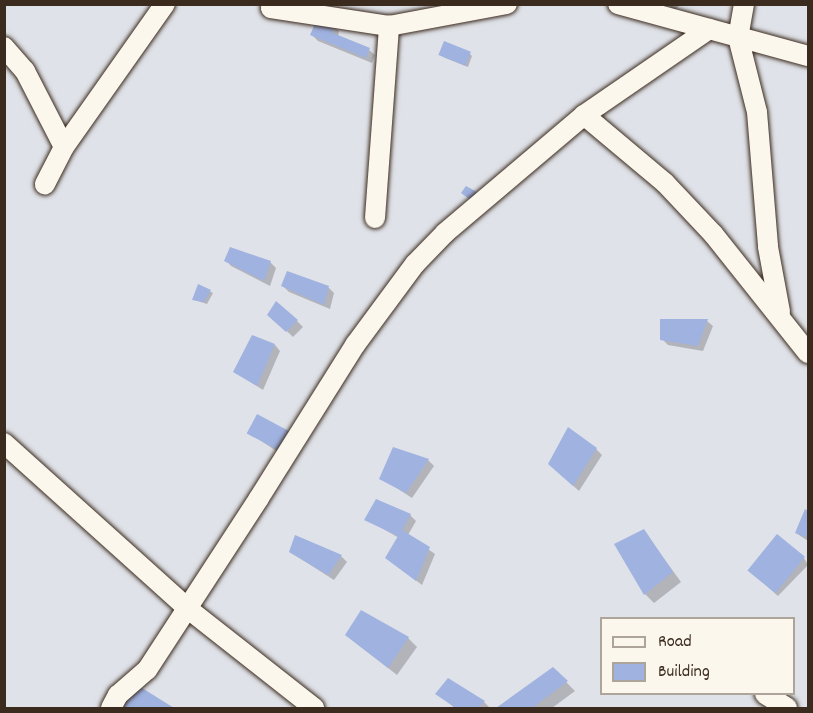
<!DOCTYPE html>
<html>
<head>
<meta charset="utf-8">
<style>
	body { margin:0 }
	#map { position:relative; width:813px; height:713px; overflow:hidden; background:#dfe2e8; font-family:Dekko,sans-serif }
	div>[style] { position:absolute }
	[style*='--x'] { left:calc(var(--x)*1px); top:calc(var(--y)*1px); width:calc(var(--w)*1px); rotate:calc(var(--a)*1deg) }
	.shadow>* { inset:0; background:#0003 }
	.building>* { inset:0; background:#9fb2e0; transform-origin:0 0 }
	.roads { filter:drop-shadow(0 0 2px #3b2a1e) drop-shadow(0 0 2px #3b2a1e) }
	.minor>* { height:20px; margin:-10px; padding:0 10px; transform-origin:10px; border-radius:10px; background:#fbf7ec }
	span { translate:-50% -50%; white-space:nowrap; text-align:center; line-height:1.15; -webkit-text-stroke:4.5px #fbf7ec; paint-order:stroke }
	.frame { position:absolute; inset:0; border:6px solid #3b2a1e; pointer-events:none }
	.legend { position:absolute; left:600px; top:617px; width:195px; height:78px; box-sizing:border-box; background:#fbf7ec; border:2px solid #aea59a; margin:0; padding:8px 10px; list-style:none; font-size:18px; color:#3b2a1e }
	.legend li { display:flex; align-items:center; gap:12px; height:30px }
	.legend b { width:30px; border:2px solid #aea59a }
</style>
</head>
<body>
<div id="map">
	<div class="shadow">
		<i style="clip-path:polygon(668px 4px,681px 4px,674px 11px)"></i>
		<i style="clip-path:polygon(333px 25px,339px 31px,338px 37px,369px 50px,375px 55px,372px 63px,318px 41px,312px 35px)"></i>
		<i style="clip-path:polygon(470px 54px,472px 56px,468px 67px,443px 57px)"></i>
		<i style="clip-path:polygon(226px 260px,270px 262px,276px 268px,270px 286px,231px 266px)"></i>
		<i style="clip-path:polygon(199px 286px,213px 293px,207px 304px,194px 300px)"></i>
		<i style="clip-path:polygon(283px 286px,329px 288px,334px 293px,330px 309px,289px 292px)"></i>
		<i style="clip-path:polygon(269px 314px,297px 321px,303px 327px,293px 337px)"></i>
		<i style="clip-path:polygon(707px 321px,713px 326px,703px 351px,668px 345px,662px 339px)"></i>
		<i style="clip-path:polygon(275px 345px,280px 351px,263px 390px,235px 372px)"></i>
		<i style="clip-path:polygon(288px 432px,294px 438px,284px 456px,249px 433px)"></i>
		<i style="clip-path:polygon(596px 449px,602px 455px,579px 491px,556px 470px)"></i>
		<i style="clip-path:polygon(428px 460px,434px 466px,412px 498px,381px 478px)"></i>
		<i style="clip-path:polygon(805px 511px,808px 513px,808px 541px,796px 533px)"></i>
		<i style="clip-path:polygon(410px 515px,416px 521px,408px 535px,435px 554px,422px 585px,393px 563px,399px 538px,366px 519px)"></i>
		<i style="clip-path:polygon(644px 531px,681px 582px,654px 603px,645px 594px,616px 545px)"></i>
		<i style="clip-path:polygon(296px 537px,342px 557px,347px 562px,334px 580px,290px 552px)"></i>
		<i style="clip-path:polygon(804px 558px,808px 565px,778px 596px,752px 573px)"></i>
		<i style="clip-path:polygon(362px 612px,408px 638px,417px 647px,397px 675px,356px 643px)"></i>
		<i style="clip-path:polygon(553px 669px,575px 691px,552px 708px,498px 708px)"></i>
		<i style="clip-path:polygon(448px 680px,484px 702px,490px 708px,455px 708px,437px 694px)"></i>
		<i style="clip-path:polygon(132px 683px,171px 708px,122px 708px)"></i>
	</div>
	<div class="building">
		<i style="clip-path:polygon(318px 17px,333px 24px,333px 33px,370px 48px,366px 58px,310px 35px)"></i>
		<i style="left:444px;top:41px;width:29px;height:15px;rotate:22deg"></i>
		<i style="clip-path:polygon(466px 186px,477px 192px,472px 201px,461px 193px)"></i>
		<i style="clip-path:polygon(230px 247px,271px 261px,264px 281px,224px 261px)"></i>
		<i style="clip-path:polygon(287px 271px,329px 286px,324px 305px,281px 286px)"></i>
		<i style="clip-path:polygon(198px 284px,211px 290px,204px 302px,192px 300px)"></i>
		<i style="clip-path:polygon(276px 301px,298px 320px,286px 332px,267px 315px)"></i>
		<i style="clip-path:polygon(660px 319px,708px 319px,698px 346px,660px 340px)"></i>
		<i style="clip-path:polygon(252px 335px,275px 344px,257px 386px,233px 372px)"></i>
		<i style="left:257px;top:414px;width:36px;height:22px;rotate:28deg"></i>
		<i style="clip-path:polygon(568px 427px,597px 448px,573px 486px,548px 464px)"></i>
		<i style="clip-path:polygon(393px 447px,429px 459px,406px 493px,379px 479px)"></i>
		<i style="clip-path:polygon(376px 499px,411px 514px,402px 530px,430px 547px,416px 581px,385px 558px,398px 536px,364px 520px)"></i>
		<i style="clip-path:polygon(805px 509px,808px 511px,808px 538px,795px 533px)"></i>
		<i style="clip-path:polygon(644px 529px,673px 572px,644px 595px,614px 544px)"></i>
		<i style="left:777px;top:534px;width:36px;height:47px;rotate:39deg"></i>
		<i style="clip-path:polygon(295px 535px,342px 555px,328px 575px,289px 552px)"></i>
		<i style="clip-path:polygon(361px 610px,409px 637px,388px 668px,345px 635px)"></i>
		<i style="clip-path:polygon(553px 667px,568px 681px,532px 708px,496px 708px)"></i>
		<i style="clip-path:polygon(448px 678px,485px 701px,478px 708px,456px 708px,435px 694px)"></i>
		<i style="clip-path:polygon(131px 681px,174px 708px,120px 708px)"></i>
	</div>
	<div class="roads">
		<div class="minor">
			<i style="--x:272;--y:4;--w:4;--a:104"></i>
			<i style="--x:271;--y:8;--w:119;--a:8.7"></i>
			<i style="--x:389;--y:26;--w:120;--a:-10.6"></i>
			<i style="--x:618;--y:4;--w:197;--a:15.3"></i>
			<i style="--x:744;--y:4;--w:34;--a:100"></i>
			<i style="--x:738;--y:37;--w:77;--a:75.8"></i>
			<i style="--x:757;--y:112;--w:135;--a:85.3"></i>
			<i style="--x:768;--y:247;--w:66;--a:79.5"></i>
			<i style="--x:4;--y:47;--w:32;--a:49"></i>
			<i style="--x:25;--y:71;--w:85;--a:62.8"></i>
			<i style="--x:64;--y:147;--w:42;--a:117.2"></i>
			<i style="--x:584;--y:115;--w:106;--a:40"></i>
			<i style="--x:665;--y:183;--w:71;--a:46.7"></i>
			<i style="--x:714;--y:235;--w:151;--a:51.5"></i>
			<i style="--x:64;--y:147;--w:175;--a:-54.8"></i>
			<i style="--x:375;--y:218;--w:193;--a:-85.8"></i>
			<i style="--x:4;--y:443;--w:246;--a:42"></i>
			<i style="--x:187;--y:608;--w:162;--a:38.2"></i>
			<i style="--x:765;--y:694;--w:26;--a:32"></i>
			<i style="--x:111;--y:708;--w:15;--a:-62"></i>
			<i style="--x:118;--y:695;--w:38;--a:-41"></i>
			<i style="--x:147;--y:670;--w:205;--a:-56.9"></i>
			<i style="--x:259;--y:498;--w:181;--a:-57.9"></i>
			<i style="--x:355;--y:345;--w:101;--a:-53.5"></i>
			<i style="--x:415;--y:264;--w:43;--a:-45.9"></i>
			<i style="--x:445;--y:233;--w:182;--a:-40.3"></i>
			<i style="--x:584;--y:115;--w:152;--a:-34.5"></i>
		</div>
	</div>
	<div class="frame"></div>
	<ul class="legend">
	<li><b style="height:8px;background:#fbf7ec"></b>Road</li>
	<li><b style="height:16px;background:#9fb2e0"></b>Building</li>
	</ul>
</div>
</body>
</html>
